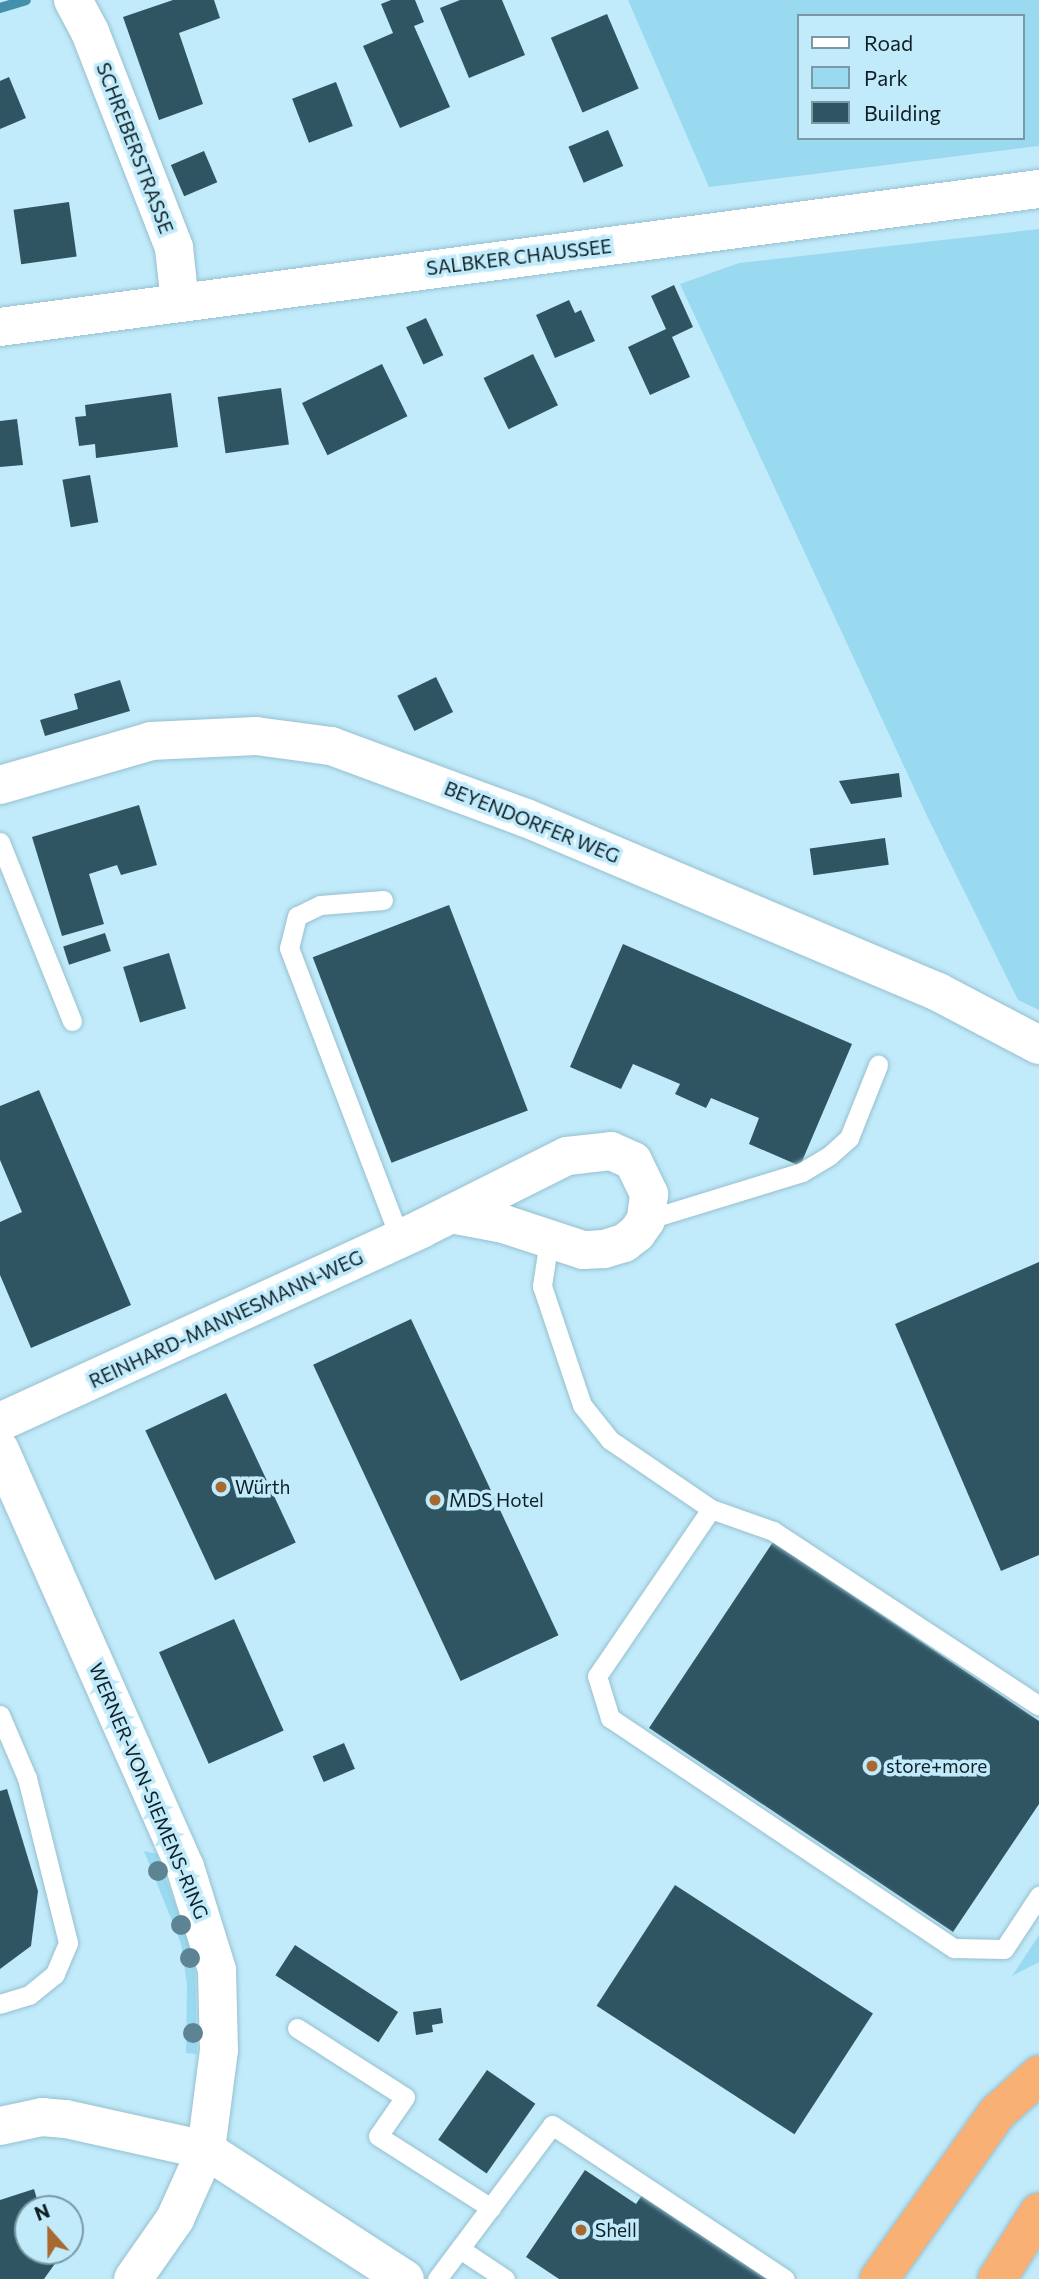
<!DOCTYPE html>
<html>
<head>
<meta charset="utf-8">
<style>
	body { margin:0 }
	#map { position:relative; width:1039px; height:2279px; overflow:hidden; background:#c1ebfb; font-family:Commissioner,sans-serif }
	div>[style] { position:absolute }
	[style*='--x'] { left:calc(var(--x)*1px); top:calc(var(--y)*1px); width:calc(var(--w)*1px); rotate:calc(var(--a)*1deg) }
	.green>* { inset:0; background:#9adaf1 }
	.stream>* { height:10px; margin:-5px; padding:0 5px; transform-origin:5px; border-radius:5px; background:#4490aa }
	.building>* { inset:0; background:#2f5563; transform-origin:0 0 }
	.roads { filter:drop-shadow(0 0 2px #96c0cf) drop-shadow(0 0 2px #96c0cf) }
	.lane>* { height:19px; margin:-9.5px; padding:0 9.5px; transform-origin:9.5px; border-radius:9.5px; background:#fff }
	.street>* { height:38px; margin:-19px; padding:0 19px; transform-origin:19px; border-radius:19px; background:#fff }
	.secondary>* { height:38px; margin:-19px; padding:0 19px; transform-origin:19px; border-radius:19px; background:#fff }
	.highway>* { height:38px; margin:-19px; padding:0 19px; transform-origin:19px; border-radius:19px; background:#f8b074 }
	.trees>* { width:20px; height:20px; margin:-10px; border-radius:50%; background:#5d8492 }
	.dots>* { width:19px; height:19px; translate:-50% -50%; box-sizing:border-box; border:4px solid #c1ebfb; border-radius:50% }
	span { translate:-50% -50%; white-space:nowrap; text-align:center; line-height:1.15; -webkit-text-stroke:7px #c1ebfb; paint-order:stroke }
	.street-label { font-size:19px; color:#0f1f25 }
	.poi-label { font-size:19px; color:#0f1f25 }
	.left { translate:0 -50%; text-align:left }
	.legend { position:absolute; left:797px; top:14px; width:228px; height:126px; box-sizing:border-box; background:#c1ebfb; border:2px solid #7a99a5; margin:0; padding:9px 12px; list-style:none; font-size:21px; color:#0f1f25 }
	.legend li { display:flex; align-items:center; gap:14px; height:35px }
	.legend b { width:35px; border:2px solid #7a99a5 }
	.north { position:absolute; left:14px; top:2195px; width:70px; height:70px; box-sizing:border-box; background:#c1ebfb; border:2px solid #7a99a5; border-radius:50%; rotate:339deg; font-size:19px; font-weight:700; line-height:28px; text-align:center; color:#0f1f25 }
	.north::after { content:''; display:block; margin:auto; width:24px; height:32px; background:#a86930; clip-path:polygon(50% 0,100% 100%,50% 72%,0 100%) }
</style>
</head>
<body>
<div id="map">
	<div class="green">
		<i style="clip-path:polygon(evenodd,628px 0,1039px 0,1039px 146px,709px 187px,628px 0,799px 16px,1023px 16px,1023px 138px,799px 138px,799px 16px)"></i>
		<i style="clip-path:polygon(1039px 229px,1039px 1010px,1018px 1000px,928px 818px,680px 284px,739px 263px)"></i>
		<i style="clip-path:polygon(144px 1851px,157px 1854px,195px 1959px,197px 2054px,186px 2053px,187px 1985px,181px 1944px)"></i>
		<i style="clip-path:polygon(1039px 1935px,1039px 1962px,1012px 1976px)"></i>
	</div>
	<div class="stream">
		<i style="--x:0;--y:8;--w:27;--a:-17"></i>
	</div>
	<div class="building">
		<i style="clip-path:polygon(173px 0,214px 0,220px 18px,179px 33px,203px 104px,159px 120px,123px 17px)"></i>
		<i style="clip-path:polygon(391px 0,415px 0,424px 22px,414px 26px,450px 107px,400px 128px,363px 46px,393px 33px,381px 4px)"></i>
		<i style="clip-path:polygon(460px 0,502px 0,525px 55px,469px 78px,440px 8px)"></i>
		<i style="left:607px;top:14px;width:81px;height:61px;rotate:67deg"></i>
		<i style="clip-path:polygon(9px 77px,26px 118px,0 129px,0 81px)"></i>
		<i style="left:336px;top:82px;width:47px;height:47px;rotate:69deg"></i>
		<i style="left:608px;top:130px;width:39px;height:43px;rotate:67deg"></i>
		<i style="left:204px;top:151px;width:34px;height:36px;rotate:67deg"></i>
		<i style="left:69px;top:202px;width:55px;height:56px;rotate:82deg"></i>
		<i style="clip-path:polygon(674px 285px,693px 327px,672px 337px,690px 377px,650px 395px,628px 347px,666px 329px,651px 296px)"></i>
		<i style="clip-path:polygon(569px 300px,575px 313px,581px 310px,595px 341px,555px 358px,536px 315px)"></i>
		<i style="left:426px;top:318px;width:41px;height:22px;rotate:65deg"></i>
		<i style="left:533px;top:354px;width:57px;height:55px;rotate:64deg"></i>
		<i style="left:382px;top:364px;width:58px;height:89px;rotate:64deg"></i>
		<i style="left:281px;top:388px;width:57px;height:64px;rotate:82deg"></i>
		<i style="clip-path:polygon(171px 393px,178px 447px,96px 458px,95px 444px,79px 446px,75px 417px,86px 416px,85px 405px)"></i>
		<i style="clip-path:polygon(17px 419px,23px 465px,0 467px,0 421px)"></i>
		<i style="left:90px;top:475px;width:48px;height:28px;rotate:80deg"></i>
		<i style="left:436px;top:677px;width:39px;height:43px;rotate:64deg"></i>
		<i style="clip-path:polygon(120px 680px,130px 711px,45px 736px,40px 720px,78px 709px,74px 694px)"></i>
		<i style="clip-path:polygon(899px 773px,902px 797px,851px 804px,839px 781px)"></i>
		<i style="clip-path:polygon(139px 805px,157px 865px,121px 875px,117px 865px,89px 874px,104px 924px,62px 936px,32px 837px)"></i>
		<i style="left:885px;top:838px;width:27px;height:76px;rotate:82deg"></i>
		<i style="left:449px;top:905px;width:220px;height:146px;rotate:69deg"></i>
		<i style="left:105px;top:933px;width:19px;height:44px;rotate:72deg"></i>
		<i style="clip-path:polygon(623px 944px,852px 1044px,800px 1166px,749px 1144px,759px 1118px,711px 1098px,706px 1108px,675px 1094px,680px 1084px,633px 1064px,621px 1089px,570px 1067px)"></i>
		<i style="left:169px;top:953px;width:58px;height:48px;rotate:73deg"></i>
		<i style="clip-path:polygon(39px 1090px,131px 1305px,31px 1348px,0 1275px,0 1222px,22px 1212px,0 1160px,0 1106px)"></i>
		<i style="clip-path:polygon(1039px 1262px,1039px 1555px,1001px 1571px,895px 1324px)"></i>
		<i style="left:411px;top:1319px;width:349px;height:108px;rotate:65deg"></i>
		<i style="left:226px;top:1393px;width:165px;height:89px;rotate:65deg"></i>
		<i style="clip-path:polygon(773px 1542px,1039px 1721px,1039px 1804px,953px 1932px,649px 1728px)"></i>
		<i style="left:234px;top:1619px;width:122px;height:82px;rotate:66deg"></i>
		<i style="left:344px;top:1743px;width:28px;height:34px;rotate:67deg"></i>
		<i style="clip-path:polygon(7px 1789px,38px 1891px,31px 1946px,0 1969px,0 1791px)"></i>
		<i style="left:675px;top:1885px;width:236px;height:144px;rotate:33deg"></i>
		<i style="left:295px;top:1945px;width:123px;height:36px;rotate:33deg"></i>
		<i style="clip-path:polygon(441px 2008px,443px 2023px,432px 2025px,433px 2032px,416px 2035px,413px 2012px)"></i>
		<i style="left:487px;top:2070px;width:59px;height:85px;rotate:35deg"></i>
		<i style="clip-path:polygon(585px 2170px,636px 2204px,651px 2182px,776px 2265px,767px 2279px,559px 2279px,526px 2257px)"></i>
		<i style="clip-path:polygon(34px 2189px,40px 2209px,28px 2209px,28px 2251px,64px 2251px,44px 2279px,0 2279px,0 2200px)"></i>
	</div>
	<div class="roads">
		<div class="lane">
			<i style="--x:0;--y:842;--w:193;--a:68.1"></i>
			<i style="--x:383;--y:900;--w:63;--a:175.5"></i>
			<i style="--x:320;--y:905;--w:25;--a:154"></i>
			<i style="--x:297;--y:916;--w:33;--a:104"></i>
			<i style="--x:289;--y:948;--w:311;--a:69.1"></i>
			<i style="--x:646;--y:1220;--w:163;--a:-17.1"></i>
			<i style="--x:802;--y:1172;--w:31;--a:-31"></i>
			<i style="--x:829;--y:1156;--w:27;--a:-42"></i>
			<i style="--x:849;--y:1138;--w:79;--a:-68.3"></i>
			<i style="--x:549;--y:1240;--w:47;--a:98.7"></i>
			<i style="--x:542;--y:1286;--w:126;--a:71.4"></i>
			<i style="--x:582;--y:1405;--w:45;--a:51.3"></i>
			<i style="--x:610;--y:1440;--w:122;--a:34.3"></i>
			<i style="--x:711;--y:1509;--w:66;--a:19.5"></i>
			<i style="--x:773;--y:1531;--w:318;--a:33.3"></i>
			<i style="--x:711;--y:1509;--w:202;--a:124.3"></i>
			<i style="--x:597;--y:1676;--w:44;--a:72.8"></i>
			<i style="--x:610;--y:1718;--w:414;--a:33.8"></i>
			<i style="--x:954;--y:1948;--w:50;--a:1.1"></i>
			<i style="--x:1004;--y:1949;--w:64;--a:-56.6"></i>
			<i style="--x:0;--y:1715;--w:69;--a:66.8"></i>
			<i style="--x:27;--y:1778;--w:170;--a:76"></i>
			<i style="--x:68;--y:1943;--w:34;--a:113"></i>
			<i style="--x:55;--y:1974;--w:33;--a:141"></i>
			<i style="--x:29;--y:1995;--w:30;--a:163"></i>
			<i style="--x:297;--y:2028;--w:128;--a:32.6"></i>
			<i style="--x:405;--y:2097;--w:47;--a:124.7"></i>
			<i style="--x:378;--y:2136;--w:134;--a:32.5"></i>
			<i style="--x:460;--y:2249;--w:54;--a:33.7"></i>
			<i style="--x:437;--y:2279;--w:192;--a:-53.2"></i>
			<i style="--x:552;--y:2125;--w:279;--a:33.5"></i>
		</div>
		<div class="street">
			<i style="--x:73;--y:0;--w:36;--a:62"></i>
			<i style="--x:90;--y:32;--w:232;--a:68.7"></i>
			<i style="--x:174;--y:248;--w:54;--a:83.7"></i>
			<i style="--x:0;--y:785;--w:157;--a:-16.2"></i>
			<i style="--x:151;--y:741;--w:105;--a:-2.7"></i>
			<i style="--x:256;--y:736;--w:76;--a:7.6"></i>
			<i style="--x:331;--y:746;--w:208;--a:20.3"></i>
			<i style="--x:526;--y:818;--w:447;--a:22.9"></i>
			<i style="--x:938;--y:992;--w:114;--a:27.7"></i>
			<i style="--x:0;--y:1422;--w:463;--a:-24.6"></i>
			<i style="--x:421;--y:1229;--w:163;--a:-26.6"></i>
			<i style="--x:567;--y:1156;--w:44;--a:-6.5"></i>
			<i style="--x:611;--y:1151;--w:24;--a:24"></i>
			<i style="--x:633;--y:1161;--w:37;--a:64"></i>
			<i style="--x:649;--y:1194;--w:26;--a:97"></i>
			<i style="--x:646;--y:1220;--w:16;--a:125"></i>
			<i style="--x:637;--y:1233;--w:16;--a:142"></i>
			<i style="--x:624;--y:1243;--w:21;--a:163"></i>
			<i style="--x:604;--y:1249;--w:21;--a:177"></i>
			<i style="--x:583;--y:1250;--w:83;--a:-161.8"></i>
			<i style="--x:504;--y:1224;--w:54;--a:-169.3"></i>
			<i style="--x:0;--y:1450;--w:456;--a:66.1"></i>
			<i style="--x:185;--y:1867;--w:108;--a:72.7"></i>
			<i style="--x:217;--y:1970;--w:80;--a:88.6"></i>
			<i style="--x:219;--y:2050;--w:101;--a:97.4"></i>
			<i style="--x:206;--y:2150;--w:76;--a:114.2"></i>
			<i style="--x:175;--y:2219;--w:73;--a:125"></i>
			<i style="--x:0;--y:2126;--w:43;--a:-12.1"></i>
			<i style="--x:42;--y:2117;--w:24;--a:5"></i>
			<i style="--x:66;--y:2119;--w:143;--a:12.5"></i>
			<i style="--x:206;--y:2150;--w:237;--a:33"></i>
		</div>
		<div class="secondary">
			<i style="--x:0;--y:327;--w:1048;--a:-7.57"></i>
		</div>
		<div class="highway">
			<i style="--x:879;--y:2279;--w:204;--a:-54.6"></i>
			<i style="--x:997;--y:2113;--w:57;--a:-42.1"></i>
			<i style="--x:997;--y:2279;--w:79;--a:-57.9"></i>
		</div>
	</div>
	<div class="trees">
		<i style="left:158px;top:1871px"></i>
		<i style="left:181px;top:1925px"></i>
		<i style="left:190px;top:1958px"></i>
		<i style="left:193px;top:2033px"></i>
	</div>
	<div class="dots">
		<i style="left:221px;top:1487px;background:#a86930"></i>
		<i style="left:435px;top:1500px;background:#a86930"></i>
		<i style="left:872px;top:1766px;background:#a86930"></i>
		<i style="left:581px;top:2230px;background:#a86930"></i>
	</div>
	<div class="street-label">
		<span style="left:135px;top:148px;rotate:69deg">SCHREBERSTRASSE</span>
		<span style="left:519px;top:257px;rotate:-7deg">SALBKER CHAUSSEE</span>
		<span style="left:532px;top:822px;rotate:22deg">BEYENDORFER WEG</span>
		<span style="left:226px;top:1319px;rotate:-25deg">REINHARD-MANNESMANN-WEG</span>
		<span style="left:149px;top:1791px;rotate:67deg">WERNER-VON-SIEMENS-RING</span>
	</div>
	<div class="poi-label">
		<span class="left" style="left:235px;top:1487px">Würth</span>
		<span class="left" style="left:449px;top:1500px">MDS Hotel</span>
		<span class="left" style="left:886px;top:1766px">store+more</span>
		<span class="left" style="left:595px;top:2230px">Shell</span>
	</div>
	<ul class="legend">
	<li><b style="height:9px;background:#fff"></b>Road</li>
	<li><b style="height:19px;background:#9adaf1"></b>Park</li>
	<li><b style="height:19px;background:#2f5563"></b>Building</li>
	</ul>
	<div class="north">N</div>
</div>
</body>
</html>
